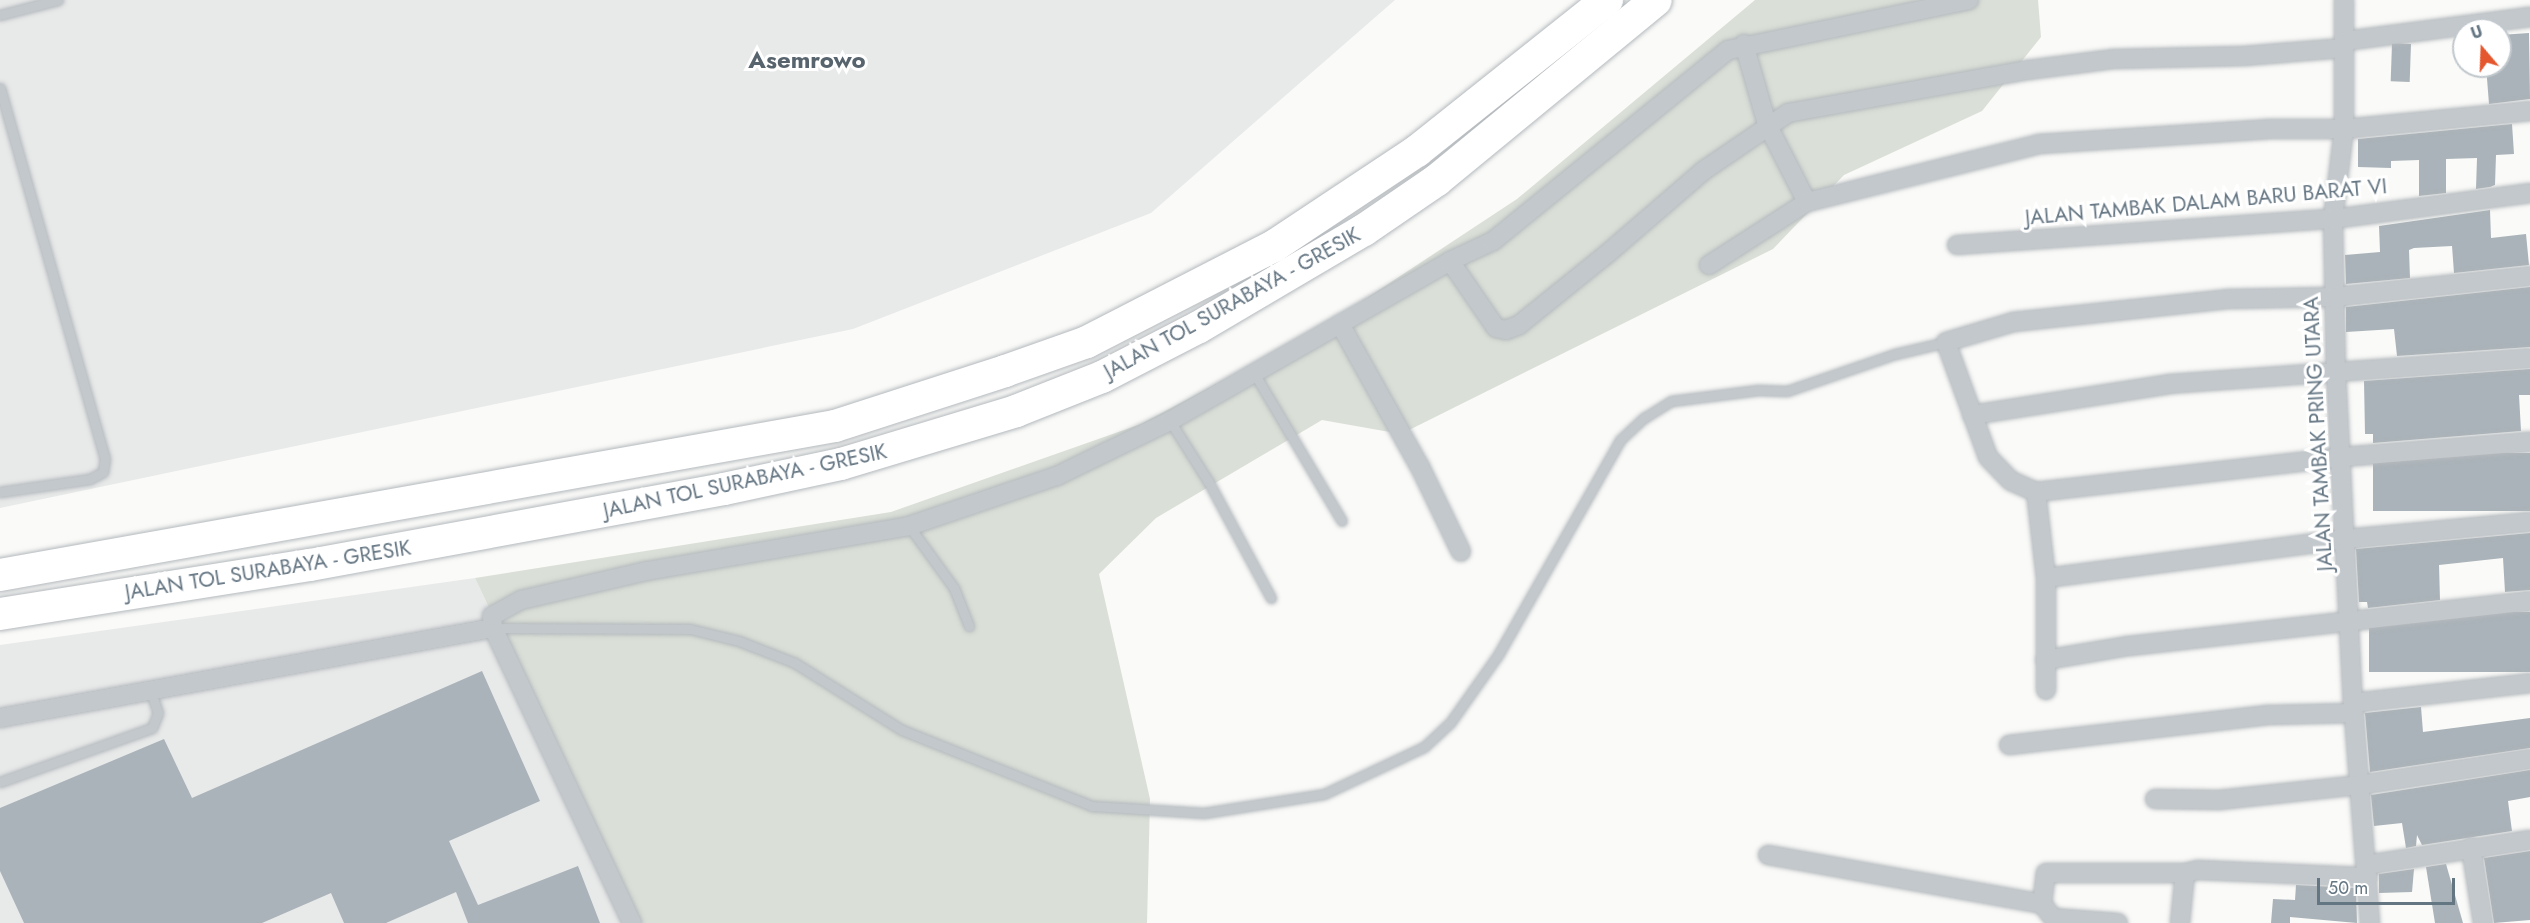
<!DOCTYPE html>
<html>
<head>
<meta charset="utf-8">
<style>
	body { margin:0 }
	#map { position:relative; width:2530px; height:923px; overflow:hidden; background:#fafaf8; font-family:Jost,sans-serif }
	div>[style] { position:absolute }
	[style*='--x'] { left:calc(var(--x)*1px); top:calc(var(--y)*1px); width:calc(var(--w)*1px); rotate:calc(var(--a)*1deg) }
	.built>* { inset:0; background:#e8e9e9 }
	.green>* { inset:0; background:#dadfd7 }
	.building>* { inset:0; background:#aab3b9; transform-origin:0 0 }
	.roads { filter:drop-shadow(0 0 2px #b4b9bd) drop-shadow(0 0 2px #b4b9bd) }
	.service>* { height:9px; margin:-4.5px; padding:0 4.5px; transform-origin:4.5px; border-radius:4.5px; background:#c3c8cc }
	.minor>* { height:18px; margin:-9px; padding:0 9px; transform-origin:9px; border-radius:9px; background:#c3c8cc }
	.motorway>* { height:32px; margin:-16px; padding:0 16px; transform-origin:16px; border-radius:16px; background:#fff }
	span { translate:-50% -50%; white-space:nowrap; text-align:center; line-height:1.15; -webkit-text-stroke:6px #fff; paint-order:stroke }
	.street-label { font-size:21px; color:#657683 }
	.quarter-label { font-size:24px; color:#57646e; font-weight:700 }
	.north { position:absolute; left:2452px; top:18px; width:60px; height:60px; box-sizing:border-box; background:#fff; border:2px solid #c1c8cd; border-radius:50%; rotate:341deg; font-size:16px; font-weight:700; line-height:24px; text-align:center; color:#657683 }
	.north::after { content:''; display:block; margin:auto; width:21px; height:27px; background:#e4572e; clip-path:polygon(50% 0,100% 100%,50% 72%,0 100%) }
	.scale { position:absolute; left:2317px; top:878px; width:138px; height:27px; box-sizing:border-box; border:3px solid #657683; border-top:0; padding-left:8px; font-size:18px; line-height:21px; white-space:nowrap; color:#657683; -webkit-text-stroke:4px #fff; paint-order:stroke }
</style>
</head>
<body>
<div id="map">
	<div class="built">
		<i style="clip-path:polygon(0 0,1395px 0,1151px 213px,853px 329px,0 508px)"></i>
		<i style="clip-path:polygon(475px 578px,638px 923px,0 923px,0 645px)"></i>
	</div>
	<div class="green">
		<i style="clip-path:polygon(1755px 0,2038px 0,2041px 37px,1982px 111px,1844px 175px,1773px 249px,1401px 434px,1322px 420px,1156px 518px,1099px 574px,1150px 799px,1147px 923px,638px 923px,475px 578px,891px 512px,1141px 424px,1323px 327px,1517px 199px)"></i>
	</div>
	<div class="building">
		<i style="clip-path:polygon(2529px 33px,2530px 99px,2489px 104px,2486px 66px,2500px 66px,2500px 35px)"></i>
		<i style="left:2411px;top:44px;width:38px;height:19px;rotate:92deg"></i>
		<i style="clip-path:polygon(2512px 124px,2514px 154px,2496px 155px,2495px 185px,2490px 187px,2476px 189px,2477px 158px,2446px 159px,2446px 193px,2419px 196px,2419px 160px,2391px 161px,2391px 168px,2358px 167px,2358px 139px)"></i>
		<i style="clip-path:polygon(2490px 210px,2491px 238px,2526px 234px,2529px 265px,2454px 273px,2452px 246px,2414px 248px,2409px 250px,2410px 278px,2346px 284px,2345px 255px,2380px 252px,2379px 226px)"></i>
		<i style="clip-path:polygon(2530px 287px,2530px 347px,2397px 356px,2394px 329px,2346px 332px,2346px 307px)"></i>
		<i style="clip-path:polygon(2530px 369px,2530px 395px,2519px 395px,2521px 431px,2373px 443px,2373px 434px,2365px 434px,2364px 381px)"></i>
		<i style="left:2530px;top:453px;width:58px;height:157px;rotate:90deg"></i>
		<i style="clip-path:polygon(2530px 533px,2530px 590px,2505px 592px,2503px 558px,2439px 565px,2440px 600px,2368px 608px,2367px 602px,2359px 602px,2356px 549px)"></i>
		<i style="left:2530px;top:612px;width:60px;height:161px;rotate:90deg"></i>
		<i style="clip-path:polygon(482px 671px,540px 801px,449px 841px,478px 905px,578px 866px,600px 923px,468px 923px,456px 892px,386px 923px,344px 923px,331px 893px,262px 923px,24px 923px,0 871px,0 808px,164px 739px,192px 798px)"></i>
		<i style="clip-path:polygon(2421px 707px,2423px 732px,2530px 718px,2530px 748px,2370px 772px,2365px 713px)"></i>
		<i style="clip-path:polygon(2530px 770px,2530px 797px,2508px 801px,2512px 831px,2422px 845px,2417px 835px,2416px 846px,2406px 848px,2402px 823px,2374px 826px,2371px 795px)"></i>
		<i style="clip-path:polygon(2530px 851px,2530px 920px,2494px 923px,2484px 858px)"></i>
		<i style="clip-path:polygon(2446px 864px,2463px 923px,2435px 923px,2426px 867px)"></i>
		<i style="clip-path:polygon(2414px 869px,2412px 892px,2379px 893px,2379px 874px)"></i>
		<i style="clip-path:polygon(2296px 885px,2356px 888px,2357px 923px,2290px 917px,2290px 923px,2271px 923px,2273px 899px,2295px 900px)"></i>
	</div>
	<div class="roads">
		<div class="service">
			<i style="--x:0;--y:15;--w:60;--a:-14.5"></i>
			<i style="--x:0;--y:88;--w:385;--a:74.2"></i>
			<i style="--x:105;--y:458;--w:14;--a:98"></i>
			<i style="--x:103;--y:472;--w:15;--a:152"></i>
			<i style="--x:90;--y:479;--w:91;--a:171.8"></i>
			<i style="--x:1254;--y:373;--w:172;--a:59.3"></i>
			<i style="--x:1170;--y:421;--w:71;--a:57.7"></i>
			<i style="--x:1208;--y:481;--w:133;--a:61.7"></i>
			<i style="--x:909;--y:526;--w:77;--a:54"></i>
			<i style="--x:954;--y:588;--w:41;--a:68.5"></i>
			<i style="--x:493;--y:628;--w:197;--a:0.3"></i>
			<i style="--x:690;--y:629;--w:50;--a:13.8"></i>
			<i style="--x:739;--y:641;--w:60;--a:21.4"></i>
			<i style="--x:795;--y:663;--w:126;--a:32.1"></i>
			<i style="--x:902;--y:730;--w:205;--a:21.8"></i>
			<i style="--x:1092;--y:806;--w:112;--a:3.6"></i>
			<i style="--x:1204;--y:813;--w:121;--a:-9"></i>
			<i style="--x:1324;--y:794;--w:110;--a:-25.2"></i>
			<i style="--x:1424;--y:747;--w:35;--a:-43"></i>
			<i style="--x:1450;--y:723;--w:83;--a:-54.8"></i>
			<i style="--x:1498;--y:655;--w:247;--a:-60.4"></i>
			<i style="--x:1620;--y:440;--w:33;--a:-43"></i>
			<i style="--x:1644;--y:418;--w:32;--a:-32"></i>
			<i style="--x:1671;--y:401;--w:88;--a:-7.2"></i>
			<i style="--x:1758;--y:390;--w:29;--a:2"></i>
			<i style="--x:1787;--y:391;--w:114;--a:-18.9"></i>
			<i style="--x:1895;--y:354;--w:52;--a:-13.2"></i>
			<i style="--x:0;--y:782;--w:161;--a:-19.6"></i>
			<i style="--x:152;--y:728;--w:16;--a:-68"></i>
			<i style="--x:158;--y:713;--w:22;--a:-108"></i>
		</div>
		<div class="minor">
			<i style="--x:2344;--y:0;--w:129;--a:90"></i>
			<i style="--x:2344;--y:129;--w:91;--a:97"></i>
			<i style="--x:2333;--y:219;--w:152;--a:88.9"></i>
			<i style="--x:2336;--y:371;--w:332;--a:87.1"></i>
			<i style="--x:2353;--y:703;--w:221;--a:85.6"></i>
			<i style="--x:2345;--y:41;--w:187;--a:-7.4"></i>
			<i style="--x:1744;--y:44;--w:83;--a:74"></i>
			<i style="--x:1767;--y:124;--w:88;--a:62.9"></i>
			<i style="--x:1957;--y:245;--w:377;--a:-4"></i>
			<i style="--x:2333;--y:219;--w:199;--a:-7.5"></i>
			<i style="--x:1450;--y:261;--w:81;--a:55.5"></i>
			<i style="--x:1496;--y:328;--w:10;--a:11"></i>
			<i style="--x:1506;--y:330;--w:14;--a:-21"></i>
			<i style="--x:1519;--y:325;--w:113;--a:-38.9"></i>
			<i style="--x:1607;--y:254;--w:127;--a:-40.8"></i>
			<i style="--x:1703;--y:171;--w:103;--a:-34.3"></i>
			<i style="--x:1788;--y:113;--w:244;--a:-10.2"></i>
			<i style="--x:2028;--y:70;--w:87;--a:-7.3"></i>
			<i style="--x:2114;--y:59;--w:130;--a:-1.3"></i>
			<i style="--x:2244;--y:56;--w:100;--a:-4.6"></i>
			<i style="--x:1709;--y:265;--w:117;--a:-32.7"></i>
			<i style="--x:1807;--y:202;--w:239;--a:-14"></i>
			<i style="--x:2039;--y:144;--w:229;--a:-3.7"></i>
			<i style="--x:2268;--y:129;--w:76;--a:0"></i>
			<i style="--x:2344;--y:129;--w:187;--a:-5.5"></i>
			<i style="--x:1340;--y:324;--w:164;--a:60.8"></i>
			<i style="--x:1420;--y:467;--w:94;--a:64.2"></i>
			<i style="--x:1972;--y:415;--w:199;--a:-8.9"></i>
			<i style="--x:2169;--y:384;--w:362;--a:-4.1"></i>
			<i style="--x:2036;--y:492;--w:308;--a:-6.5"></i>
			<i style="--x:2342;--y:457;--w:189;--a:-4.6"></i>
			<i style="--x:2046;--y:578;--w:303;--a:-7.4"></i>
			<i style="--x:2346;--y:539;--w:185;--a:-5.3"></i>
			<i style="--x:2045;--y:660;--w:85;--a:-9.5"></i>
			<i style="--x:2129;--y:646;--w:404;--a:-6.4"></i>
			<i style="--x:2046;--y:690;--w:112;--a:-90"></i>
			<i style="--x:2046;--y:578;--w:87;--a:-96.6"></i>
			<i style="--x:2036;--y:492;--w:27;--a:-156"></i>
			<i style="--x:2011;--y:481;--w:33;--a:-134"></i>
			<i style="--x:1988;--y:457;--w:122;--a:-110.1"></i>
			<i style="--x:1946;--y:342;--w:70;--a:-16.6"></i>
			<i style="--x:2013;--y:322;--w:218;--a:-6.1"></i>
			<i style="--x:2230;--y:299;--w:104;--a:-1.1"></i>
			<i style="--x:2334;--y:297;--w:197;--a:-6.1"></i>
			<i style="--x:2353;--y:703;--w:178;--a:-6.4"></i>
			<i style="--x:0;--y:718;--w:501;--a:-10.35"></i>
			<i style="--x:2009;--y:745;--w:263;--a:-6.6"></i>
			<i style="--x:2270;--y:715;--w:83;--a:-1.4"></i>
			<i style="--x:2155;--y:799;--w:64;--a:0.9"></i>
			<i style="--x:2219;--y:800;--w:142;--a:-6.1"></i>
			<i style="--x:2360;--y:785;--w:172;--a:-8.7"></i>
			<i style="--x:2471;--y:847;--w:77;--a:81"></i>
			<i style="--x:1768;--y:855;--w:278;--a:10.1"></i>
			<i style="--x:2366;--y:865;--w:166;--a:-8.7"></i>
			<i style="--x:632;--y:923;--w:326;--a:-115.2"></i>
			<i style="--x:493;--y:628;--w:12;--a:-95"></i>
			<i style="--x:492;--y:616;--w:33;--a:-29"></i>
			<i style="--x:521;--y:600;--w:129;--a:-13"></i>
			<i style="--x:647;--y:571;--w:266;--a:-9.7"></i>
			<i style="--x:909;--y:526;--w:156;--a:-18.7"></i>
			<i style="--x:1057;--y:476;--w:126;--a:-26"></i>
			<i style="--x:1170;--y:421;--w:322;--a:-29.7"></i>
			<i style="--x:1450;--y:261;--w:47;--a:-24.9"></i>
			<i style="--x:1493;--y:241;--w:303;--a:-39.1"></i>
			<i style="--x:1728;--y:50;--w:246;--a:-11.7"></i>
			<i style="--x:2118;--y:923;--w:65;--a:-175.6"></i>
			<i style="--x:2053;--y:918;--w:18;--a:-128"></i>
			<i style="--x:2042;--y:904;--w:31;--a:-83"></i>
			<i style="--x:2046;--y:873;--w:139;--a:0"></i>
			<i style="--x:2180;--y:923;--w:50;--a:-84.3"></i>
			<i style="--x:2185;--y:873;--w:13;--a:-13"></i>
			<i style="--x:2198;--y:870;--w:170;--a:2.4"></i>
		</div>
		<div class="motorway">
			<i style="--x:0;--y:575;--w:848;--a:-10.12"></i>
			<i style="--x:835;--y:426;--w:179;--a:-17.9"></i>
			<i style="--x:1005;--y:371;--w:87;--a:-19.5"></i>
			<i style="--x:1087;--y:342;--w:210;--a:-27.2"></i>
			<i style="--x:1274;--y:246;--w:172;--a:-33.6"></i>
			<i style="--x:1417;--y:151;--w:243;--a:-38.5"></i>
			<i style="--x:0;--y:614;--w:314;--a:-9"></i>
			<i style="--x:310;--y:565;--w:421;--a:-10.4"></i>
			<i style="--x:724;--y:489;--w:120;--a:-12.1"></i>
			<i style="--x:841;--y:464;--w:183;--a:-16.8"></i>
			<i style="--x:1016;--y:411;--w:92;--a:-21.6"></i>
			<i style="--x:1102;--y:377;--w:109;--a:-27.3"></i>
			<i style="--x:1199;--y:327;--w:191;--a:-30.5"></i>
			<i style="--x:1364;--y:230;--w:88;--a:-34.4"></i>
			<i style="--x:1437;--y:180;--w:283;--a:-39.4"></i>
		</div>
	</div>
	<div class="street-label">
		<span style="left:2206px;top:202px;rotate:-5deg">JALAN TAMBAK DALAM BARU BARAT VI</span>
		<span style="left:1232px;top:303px;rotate:-29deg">JALAN TOL SURABAYA - GRESIK</span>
		<span style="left:2318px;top:434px;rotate:-93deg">JALAN TAMBAK PRING UTARA</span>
		<span style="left:745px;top:481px;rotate:-12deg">JALAN TOL SURABAYA - GRESIK</span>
		<span style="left:268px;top:570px;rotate:-9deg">JALAN TOL SURABAYA - GRESIK</span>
	</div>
	<div class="quarter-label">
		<span style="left:807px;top:60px">Asemrowo</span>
	</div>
	<div class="north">U</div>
	<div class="scale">50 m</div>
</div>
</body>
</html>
